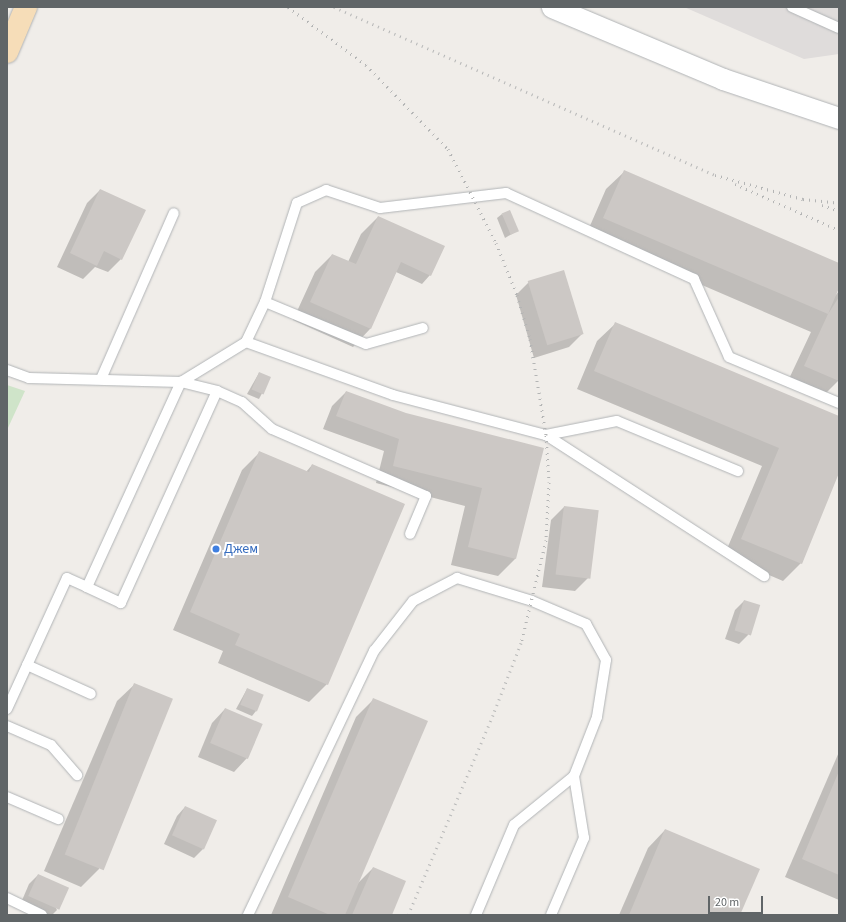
<!DOCTYPE html>
<html>
<head>
<meta charset="utf-8">
<style>
	body { margin:0 }
	#map { position:relative; width:846px; height:922px; overflow:hidden; background:#f0ede9; font-family:"Source Sans 3",sans-serif }
	div>[style] { position:absolute }
	[style*='--x'] { left:calc(var(--x)*1px); top:calc(var(--y)*1px); width:calc(var(--w)*1px); rotate:calc(var(--a)*1deg) }
	.industrial>* { inset:0; background:#dfdcdb }
	.green>* { inset:0; background:#cfe4c9 }
	.shadow>* { inset:0; background:#0003 }
	.building>* { inset:0; background:#ccc8c5; transform-origin:0 0 }
	.roads { filter:drop-shadow(0 0 1px #b1b4b6) drop-shadow(0 0 1px #b1b4b6) }
	.lane>* { height:10px; margin:-5px; padding:0 5px; transform-origin:5px; border-radius:5px; background:#fff }
	.street>* { height:21px; margin:-10.5px; padding:0 10.5px; transform-origin:10.5px; border-radius:10.5px; background:#fff }
	.primary>* { height:22px; margin:-11px; padding:0 11px; transform-origin:11px; border-radius:11px; background:#f6ddb8 }
	.rail>* { height:3px; margin-top:-1.5px; transform-origin:0; background:repeating-linear-gradient(90deg,#b4b5b5 0 1px,transparent 0 6px) }
	.dots>* { width:11px; height:11px; translate:-50% -50%; box-sizing:border-box; border:2px solid #fff; border-radius:50% }
	span { translate:-50% -50%; white-space:nowrap; text-align:center; line-height:1.15; -webkit-text-stroke:4px #fff; paint-order:stroke }
	.shop-label { font-size:14px; color:#366cbe }
	.left { translate:0 -50%; text-align:left }
	.frame { position:absolute; inset:0; border:8px solid #606567; pointer-events:none }
	.scale { position:absolute; left:708px; top:896px; width:55px; height:18px; box-sizing:border-box; border:2px solid #606567; border-top:0; padding-left:5px; font-size:12px; line-height:14px; white-space:nowrap; color:#606567; -webkit-text-stroke:3px #fff; paint-order:stroke }
</style>
</head>
<body>
<div id="map">
	<div class="industrial">
		<i style="clip-path:polygon(684px 7px,839px 7px,839px 54px,804px 59px)"></i>
	</div>
	<div class="green">
		<i style="clip-path:polygon(7px 385px,25px 391px,7px 430px)"></i>
	</div>
	<div class="shadow">
		<i style="clip-path:polygon(624px 172px,839px 264px,839px 285px,835px 296px,839px 291px,839px 380px,821px 398px,787px 383px,811px 332px,586px 235px,606px 189px)"></i>
		<i style="clip-path:polygon(100px 190px,121px 259px,108px 272px,95px 267px,83px 279px,57px 267px,87px 203px)"></i>
		<i style="clip-path:polygon(502px 214px,517px 231px,505px 238px,497px 218px)"></i>
		<i style="clip-path:polygon(378px 217px,430px 275px,422px 284px,396px 272px,370px 329px,353px 347px,293px 320px,315px 272px,332px 255px,348px 262px,361px 234px)"></i>
		<i style="clip-path:polygon(529px 282px,582px 334px,569px 347px,534px 358px,516px 295px)"></i>
		<i style="clip-path:polygon(615px 324px,839px 417px,839px 471px,801px 563px,783px 581px,724px 556px,762px 466px,577px 389px,597px 341px)"></i>
		<i style="clip-path:polygon(259px 373px,270px 378px,259px 399px,247px 394px)"></i>
		<i style="clip-path:polygon(346px 392px,406px 414px,543px 449px,515px 559px,498px 576px,451px 565px,465px 506px,376px 483px,384px 451px,323px 429px,332px 406px)"></i>
		<i style="clip-path:polygon(260px 452px,306px 472px,312px 465px,327px 684px,309px 702px,218px 663px,223px 651px,173px 630px,242px 470px)"></i>
		<i style="clip-path:polygon(564px 507px,588px 578px,575px 591px,542px 587px,551px 520px)"></i>
		<i style="clip-path:polygon(744px 601px,748px 635px,739px 644px,725px 639px,735px 610px)"></i>
		<i style="clip-path:polygon(135px 684px,99px 869px,81px 887px,44px 871px,117px 701px)"></i>
		<i style="clip-path:polygon(247px 689px,256px 711px,252px 716px,236px 709px)"></i>
		<i style="clip-path:polygon(374px 699px,358px 883px,373px 868px,391px 915px,271px 915px,356px 717px)"></i>
		<i style="clip-path:polygon(225px 709px,247px 758px,234px 772px,198px 757px,212px 723px)"></i>
		<i style="clip-path:polygon(839px 752px,839px 900px,785px 877px)"></i>
		<i style="clip-path:polygon(185px 807px,215px 821px,203px 849px,194px 858px,164px 844px,177px 816px)"></i>
		<i style="clip-path:polygon(665px 830px,739px 915px,619px 915px,648px 848px)"></i>
		<i style="clip-path:polygon(38px 875px,57px 910px,52px 915px,41px 915px,20px 905px,29px 884px)"></i>
	</div>
	<div class="building">
		<i style="clip-path:polygon(624px 170px,839px 263px,839px 288px,828px 314px,839px 297px,839px 381px,804px 366px,828px 314px,603px 218px)"></i>
		<i style="clip-path:polygon(100px 189px,146px 210px,122px 260px,104px 251px,97px 266px,70px 253px)"></i>
		<i style="left:510px;top:210px;width:23px;height:9px;rotate:67deg"></i>
		<i style="clip-path:polygon(378px 216px,445px 246px,431px 276px,401px 262px,371px 329px,310px 302px,332px 254px,356px 264px)"></i>
		<i style="left:564px;top:270px;width:67px;height:38px;rotate:73deg"></i>
		<i style="clip-path:polygon(615px 322px,839px 416px,839px 473px,802px 564px,741px 539px,779px 448px,594px 371px)"></i>
		<i style="left:259px;top:372px;width:13px;height:19px;rotate:23deg"></i>
		<i style="clip-path:polygon(346px 391px,406px 413px,544px 448px,516px 559px,468px 547px,482px 488px,393px 466px,399px 439px,336px 416px)"></i>
		<i style="clip-path:polygon(259px 451px,309px 472px,312px 464px,405px 504px,328px 685px,235px 645px,240px 634px,190px 612px)"></i>
		<i style="left:564px;top:506px;width:35px;height:69px;rotate:7deg"></i>
		<i style="left:744px;top:600px;width:17px;height:32px;rotate:17deg"></i>
		<i style="left:134px;top:683px;width:42px;height:185px;rotate:22deg"></i>
		<i style="left:247px;top:688px;width:18px;height:18px;rotate:22deg"></i>
		<i style="clip-path:polygon(373px 698px,428px 721px,345px 915px,330px 915px,288px 897px)"></i>
		<i style="left:225px;top:708px;width:41px;height:38px;rotate:23deg"></i>
		<i style="clip-path:polygon(839px 771px,839px 875px,802px 859px)"></i>
		<i style="left:185px;top:806px;width:35px;height:32px;rotate:24deg"></i>
		<i style="clip-path:polygon(665px 829px,760px 869px,740px 915px,629px 915px)"></i>
		<i style="clip-path:polygon(373px 867px,406px 881px,392px 915px,352px 915px)"></i>
		<i style="left:38px;top:874px;width:34px;height:24px;rotate:24deg"></i>
	</div>
	<div class="roads">
		<div class="lane">
			<i style="--x:792;--y:7;--w:51;--a:24.1"></i>
			<i style="--x:265;--y:302;--w:109;--a:22.6"></i>
			<i style="--x:366;--y:344;--w:59;--a:-15.7"></i>
			<i style="--x:246;--y:342;--w:156;--a:19.8"></i>
			<i style="--x:393;--y:395;--w:158;--a:14.7"></i>
			<i style="--x:546;--y:435;--w:260;--a:32.9"></i>
			<i style="--x:7;--y:370;--w:23;--a:20"></i>
			<i style="--x:29;--y:378;--w:152;--a:1.5"></i>
			<i style="--x:181;--y:382;--w:37;--a:14"></i>
			<i style="--x:217;--y:391;--w:27;--a:24"></i>
			<i style="--x:242;--y:402;--w:40;--a:42"></i>
			<i style="--x:272;--y:429;--w:168;--a:23.5"></i>
			<i style="--x:426;--y:496;--w:41;--a:112.8"></i>
			<i style="--x:101;--y:379;--w:181;--a:-66.3"></i>
			<i style="--x:217;--y:391;--w:233;--a:114.4"></i>
			<i style="--x:121;--y:603;--w:38;--a:-155"></i>
			<i style="--x:87;--y:587;--w:226;--a:-65.4"></i>
			<i style="--x:181;--y:382;--w:76;--a:-31.6"></i>
			<i style="--x:246;--y:342;--w:44;--a:-64.6"></i>
			<i style="--x:265;--y:302;--w:104;--a:-72.1"></i>
			<i style="--x:297;--y:203;--w:32;--a:-24"></i>
			<i style="--x:326;--y:190;--w:57;--a:18.4"></i>
			<i style="--x:380;--y:208;--w:127;--a:-6.8"></i>
			<i style="--x:506;--y:193;--w:207;--a:24.6"></i>
			<i style="--x:694;--y:279;--w:85;--a:65.8"></i>
			<i style="--x:729;--y:357;--w:119;--a:22.7"></i>
			<i style="--x:546;--y:435;--w:72;--a:-11.2"></i>
			<i style="--x:617;--y:421;--w:131;--a:22.5"></i>
			<i style="--x:27;--y:665;--w:70;--a:24.4"></i>
			<i style="--x:7;--y:709;--w:144;--a:-65.4"></i>
			<i style="--x:67;--y:578;--w:22;--a:24"></i>
			<i style="--x:7;--y:726;--w:48;--a:23.4"></i>
			<i style="--x:51;--y:745;--w:40;--a:49"></i>
			<i style="--x:7;--y:797;--w:56;--a:23.3"></i>
			<i style="--x:7;--y:898;--w:39;--a:26"></i>
			<i style="--x:248;--y:915;--w:293;--a:-64.5"></i>
			<i style="--x:374;--y:651;--w:63;--a:-52"></i>
			<i style="--x:413;--y:601;--w:50;--a:-27.6"></i>
			<i style="--x:457;--y:578;--w:78;--a:17"></i>
			<i style="--x:532;--y:601;--w:59;--a:23.1"></i>
			<i style="--x:586;--y:624;--w:41;--a:60.9"></i>
			<i style="--x:606;--y:660;--w:58;--a:99"></i>
			<i style="--x:597;--y:717;--w:63;--a:111.3"></i>
			<i style="--x:574;--y:776;--w:77;--a:140.8"></i>
			<i style="--x:514;--y:825;--w:98;--a:112.9"></i>
			<i style="--x:551;--y:915;--w:84;--a:-66.8"></i>
			<i style="--x:584;--y:838;--w:63;--a:-99.2"></i>
		</div>
		<div class="street">
			<i style="--x:552;--y:7;--w:186;--a:22.8"></i>
			<i style="--x:723;--y:79;--w:122;--a:18.6"></i>
		</div>
		<div class="primary">
			<i style="--x:7;--y:52;--w:49;--a:-67.1"></i>
		</div>
	</div>
	<div class="rail">
		<i style="--x:288;--y:7;--w:97;--a:36.6"></i>
		<i style="--x:366;--y:65;--w:117;--a:45.7"></i>
		<i style="--x:448;--y:149;--w:106;--a:62.9"></i>
		<i style="--x:496;--y:243;--w:56;--a:68"></i>
		<i style="--x:517;--y:295;--w:46;--a:73.5"></i>
		<i style="--x:530;--y:339;--w:97;--a:80.5"></i>
		<i style="--x:546;--y:435;--w:47;--a:86.3"></i>
		<i style="--x:549;--y:482;--w:58;--a:93"></i>
		<i style="--x:546;--y:540;--w:106;--a:103.6"></i>
		<i style="--x:521;--y:643;--w:77;--a:111.3"></i>
		<i style="--x:493;--y:715;--w:217;--a:113"></i>
		<i style="--x:334;--y:7;--w:416;--a:23.8"></i>
		<i style="--x:715;--y:175;--w:91;--a:15.3"></i>
		<i style="--x:803;--y:199;--w:36;--a:6"></i>
		<i style="--x:735;--y:184;--w:114;--a:23.9"></i>
		<i style="--x:822;--y:205;--w:18;--a:19"></i>
	</div>
	<div class="dots">
		<i style="left:216px;top:549px;background:#3f7fe0"></i>
	</div>
	<div class="shop-label">
		<span class="left" style="left:224px;top:549px">Джем</span>
	</div>
	<div class="frame"></div>
	<div class="scale">20 m</div>
</div>
</body>
</html>
